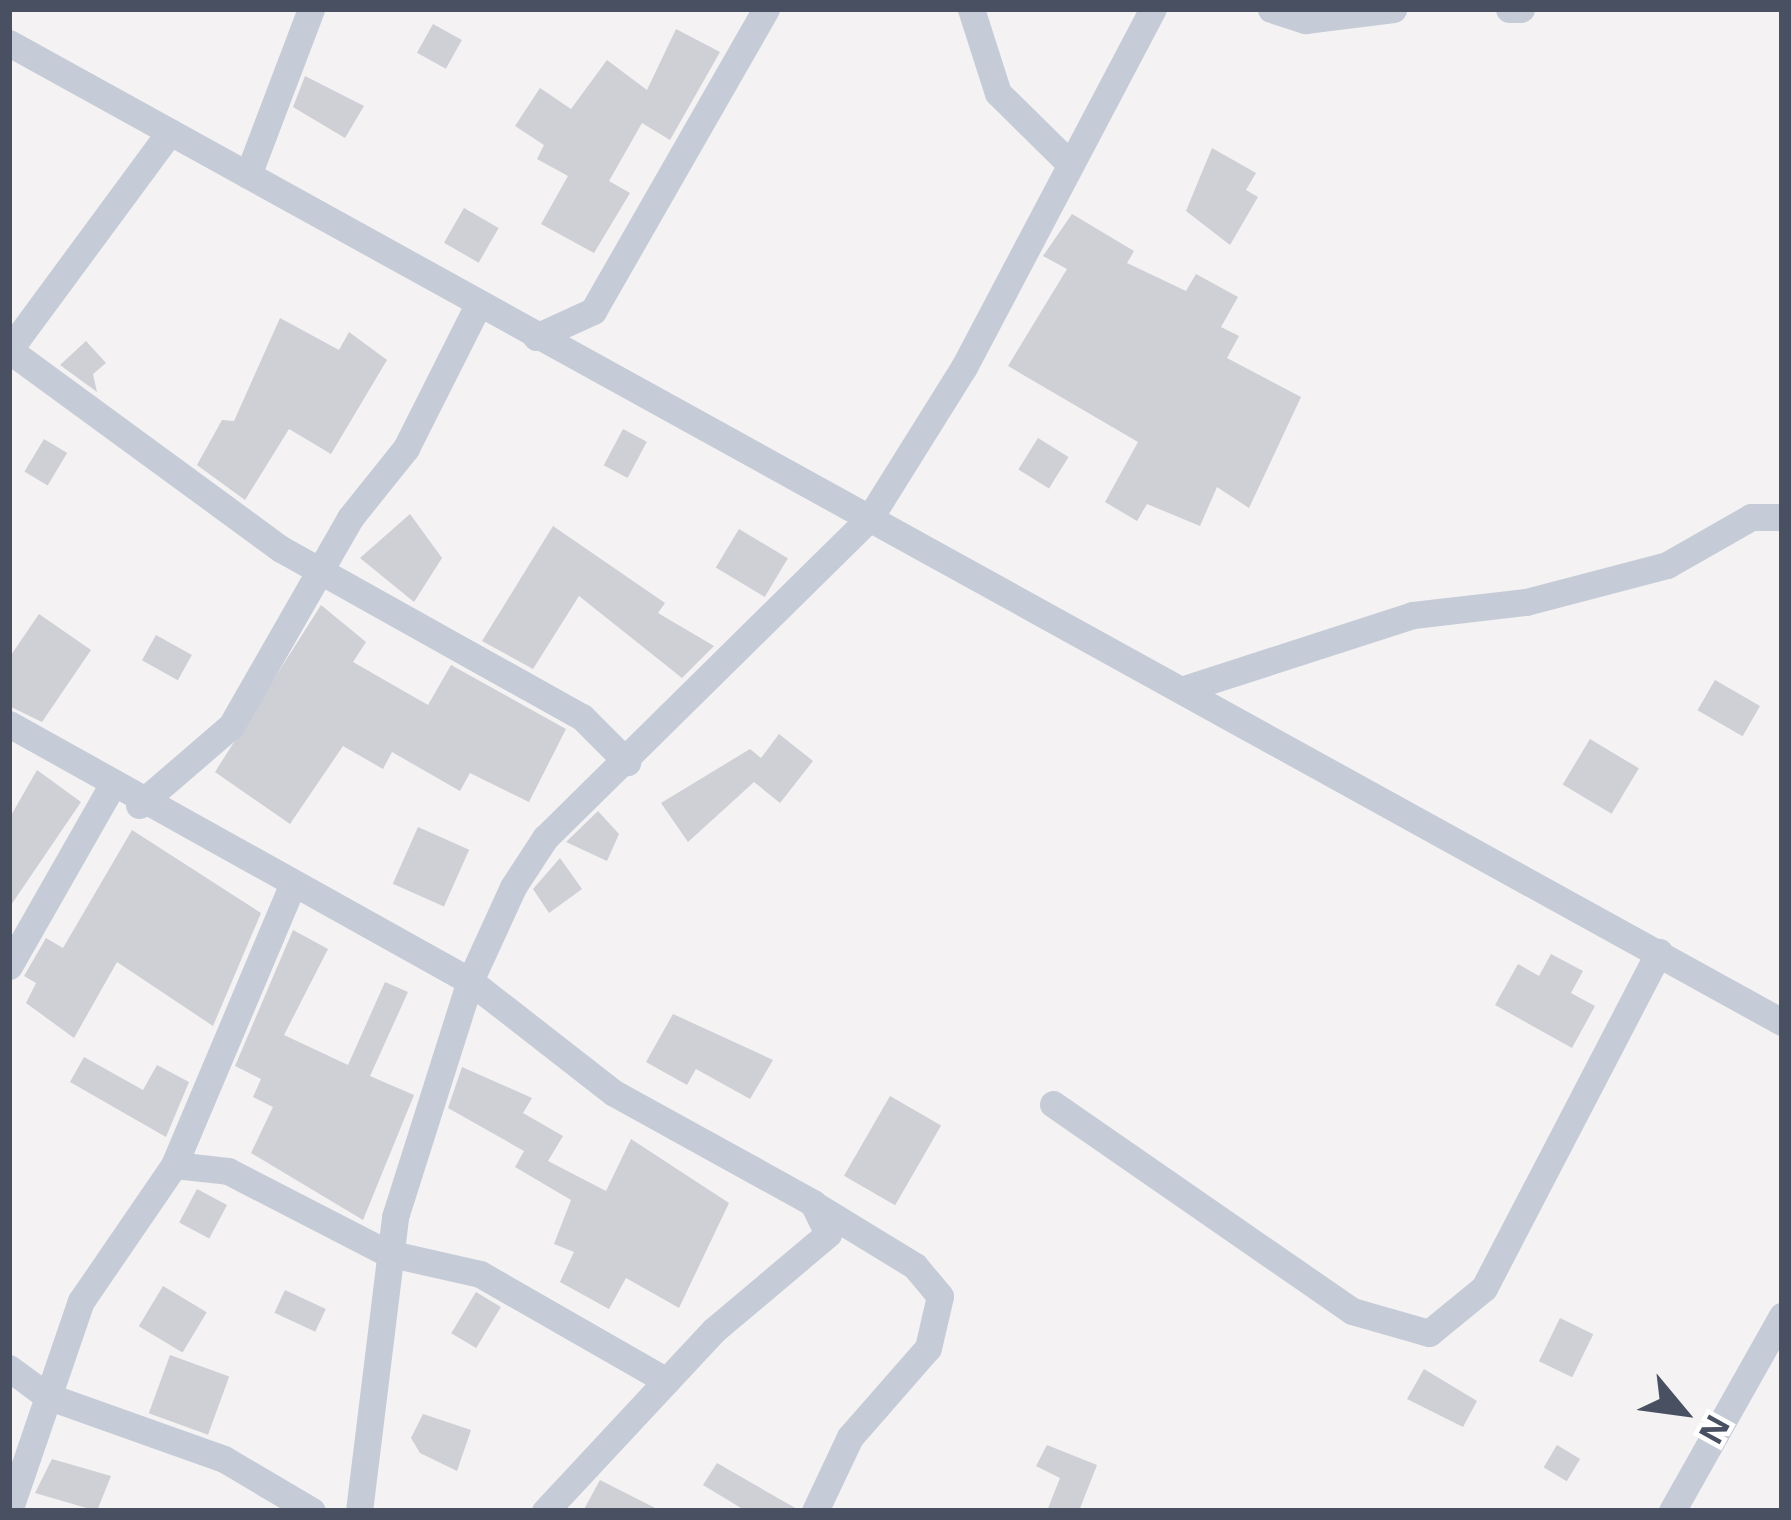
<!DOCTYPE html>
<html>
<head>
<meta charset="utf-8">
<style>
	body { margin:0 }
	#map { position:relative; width:1791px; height:1520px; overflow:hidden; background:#f4f2f2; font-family:"Noto Sans",sans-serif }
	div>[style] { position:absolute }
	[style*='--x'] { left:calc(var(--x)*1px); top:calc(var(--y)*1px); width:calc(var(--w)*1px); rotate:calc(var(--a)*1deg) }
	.building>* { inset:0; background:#ced0d6; transform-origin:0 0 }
	.minor>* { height:27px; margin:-13.5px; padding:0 13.5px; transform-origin:13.5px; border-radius:13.5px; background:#c5cbd7 }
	span { translate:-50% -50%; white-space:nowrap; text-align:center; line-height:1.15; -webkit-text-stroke:9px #fff; paint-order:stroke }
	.frame { position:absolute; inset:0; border:12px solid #485061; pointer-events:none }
	.north { position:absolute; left:1623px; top:1352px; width:120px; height:120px; -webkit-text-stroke:9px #fff; paint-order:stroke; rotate:119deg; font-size:33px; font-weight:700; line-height:48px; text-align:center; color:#485061 }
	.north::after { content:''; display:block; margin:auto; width:42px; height:54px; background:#485061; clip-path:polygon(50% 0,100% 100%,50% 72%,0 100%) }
</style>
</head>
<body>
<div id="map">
	<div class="building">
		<i style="left:433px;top:24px;width:33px;height:33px;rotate:29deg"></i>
		<i style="clip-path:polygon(676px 29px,720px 52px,670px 140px,642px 123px,609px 181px,630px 193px,594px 253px,541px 224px,568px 176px,537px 159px,544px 145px,515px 126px,540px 88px,571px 109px,607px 60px,647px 90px)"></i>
		<i style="clip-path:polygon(305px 76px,364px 106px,345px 138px,293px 107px)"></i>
		<i style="clip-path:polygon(1212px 148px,1256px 173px,1246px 190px,1258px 197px,1230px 245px,1186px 211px)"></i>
		<i style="left:464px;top:208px;width:40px;height:40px;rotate:30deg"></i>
		<i style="clip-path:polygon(1072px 214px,1134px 251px,1127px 263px,1186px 291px,1196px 274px,1238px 297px,1221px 327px,1239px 336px,1227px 358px,1301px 397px,1249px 508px,1217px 487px,1200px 526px,1147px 504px,1137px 521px,1105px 502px,1138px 442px,1008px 366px,1067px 269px,1043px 256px)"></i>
		<i style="clip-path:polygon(280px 318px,339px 350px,349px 332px,387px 360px,331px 454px,289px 429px,245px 500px,197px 465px,222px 420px,234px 421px)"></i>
		<i style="clip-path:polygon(86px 341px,106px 363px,93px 374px,97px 392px,60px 365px)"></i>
		<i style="left:623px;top:429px;width:27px;height:41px;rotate:28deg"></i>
		<i style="left:1038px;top:438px;width:36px;height:37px;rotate:32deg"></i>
		<i style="left:44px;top:439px;width:27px;height:38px;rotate:31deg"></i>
		<i style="clip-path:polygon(410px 514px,442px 558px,414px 602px,360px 558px)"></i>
		<i style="clip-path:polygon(553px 526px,665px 603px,658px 613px,714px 646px,682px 678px,579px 596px,533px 669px,482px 641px)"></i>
		<i style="left:739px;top:529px;width:57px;height:45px;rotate:31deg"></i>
		<i style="clip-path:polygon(321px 605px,366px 642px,353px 662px,428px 705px,451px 665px,566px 729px,529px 802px,470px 773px,460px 791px,392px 752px,383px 769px,343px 746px,290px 824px,215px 772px)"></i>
		<i style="clip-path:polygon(39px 614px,91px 650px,42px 722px,9px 706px,9px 658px)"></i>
		<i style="left:156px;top:635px;width:41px;height:29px;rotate:29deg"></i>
		<i style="left:1715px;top:680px;width:52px;height:35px;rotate:30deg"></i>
		<i style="clip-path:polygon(779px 734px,813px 761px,780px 803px,754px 782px,688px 842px,661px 803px,750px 749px,761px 758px)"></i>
		<i style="left:1590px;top:739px;width:57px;height:53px;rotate:31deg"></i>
		<i style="clip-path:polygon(37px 770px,81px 802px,9px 908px,9px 819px)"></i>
		<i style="clip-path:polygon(598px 811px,619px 834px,607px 861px,566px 842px)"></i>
		<i style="left:418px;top:827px;width:56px;height:62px;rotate:24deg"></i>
		<i style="clip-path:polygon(132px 830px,261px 913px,213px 1026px,117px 962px,74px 1038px,26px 1003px,36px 983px,24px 976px,46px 938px,63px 948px)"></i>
		<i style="clip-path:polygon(560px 858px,582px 889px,549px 913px,533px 889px)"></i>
		<i style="clip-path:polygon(293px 930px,328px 949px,284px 1035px,348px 1065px,385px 982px,408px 992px,370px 1076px,414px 1095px,363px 1220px,251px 1153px,273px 1107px,253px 1097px,261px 1079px,235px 1066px)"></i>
		<i style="clip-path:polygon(1551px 954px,1583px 971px,1571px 993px,1595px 1006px,1572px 1048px,1495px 1005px,1518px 964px,1539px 976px)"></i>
		<i style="clip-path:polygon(673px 1014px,773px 1060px,750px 1099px,696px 1069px,687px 1085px,646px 1062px)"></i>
		<i style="clip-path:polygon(84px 1057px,143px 1090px,157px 1065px,189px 1082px,166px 1137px,70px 1082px)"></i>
		<i style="clip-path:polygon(462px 1067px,532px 1098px,523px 1113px,563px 1136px,548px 1161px,606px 1191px,631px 1139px,729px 1203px,679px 1308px,626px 1278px,609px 1309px,560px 1282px,574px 1252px,554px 1244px,571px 1200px,515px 1167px,524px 1151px,448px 1108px)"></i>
		<i style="left:890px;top:1096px;width:59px;height:92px;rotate:30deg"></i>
		<i style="left:197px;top:1189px;width:34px;height:38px;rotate:28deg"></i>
		<i style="left:163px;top:1286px;width:51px;height:47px;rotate:31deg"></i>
		<i style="left:285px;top:1290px;width:45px;height:25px;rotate:25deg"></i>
		<i style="left:476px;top:1292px;width:29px;height:48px;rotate:31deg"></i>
		<i style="left:1560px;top:1318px;width:37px;height:48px;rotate:26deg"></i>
		<i style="left:170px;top:1355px;width:63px;height:62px;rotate:20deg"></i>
		<i style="clip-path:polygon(1424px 1369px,1477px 1401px,1463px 1427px,1407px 1399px)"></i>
		<i style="clip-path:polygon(423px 1414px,471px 1430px,457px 1471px,420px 1453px,411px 1438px)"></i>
		<i style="clip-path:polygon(1047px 1445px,1097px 1465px,1079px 1511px,1047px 1511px,1060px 1478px,1036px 1466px)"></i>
		<i style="left:1557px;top:1445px;width:27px;height:26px;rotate:31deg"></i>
		<i style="clip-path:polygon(52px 1459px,111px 1476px,97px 1511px,35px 1493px)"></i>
		<i style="clip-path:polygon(717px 1463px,797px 1509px,797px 1511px,746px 1511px,703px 1485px)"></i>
		<i style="clip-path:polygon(600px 1480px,661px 1511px,583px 1511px)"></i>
	</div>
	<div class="minor">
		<i style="--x:971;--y:9;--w:88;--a:72.2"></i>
		<i style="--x:998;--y:93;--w:101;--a:44.6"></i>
		<i style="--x:1271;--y:9;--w:36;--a:18"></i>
		<i style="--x:1305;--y:20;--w:89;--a:-7.1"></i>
		<i style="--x:1509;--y:9;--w:12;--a:0"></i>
		<i style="--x:9;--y:43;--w:2025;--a:28.91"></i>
		<i style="--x:248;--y:175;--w:178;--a:-69.2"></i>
		<i style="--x:536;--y:337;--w:63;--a:-24.5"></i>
		<i style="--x:593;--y:311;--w:348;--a:-60.2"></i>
		<i style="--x:9;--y:350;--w:337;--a:36.2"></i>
		<i style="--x:281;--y:549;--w:345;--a:29.2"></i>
		<i style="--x:582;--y:717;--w:64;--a:45"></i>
		<i style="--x:9;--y:350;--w:271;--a:-53.6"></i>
		<i style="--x:1187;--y:688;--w:237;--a:-17.9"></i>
		<i style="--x:1413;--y:615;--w:114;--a:-6.6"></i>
		<i style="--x:1526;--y:602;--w:146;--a:-14.7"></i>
		<i style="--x:1667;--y:565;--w:97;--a:-29.7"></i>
		<i style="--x:1751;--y:517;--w:31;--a:0"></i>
		<i style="--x:9;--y:724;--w:528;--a:29.14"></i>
		<i style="--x:470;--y:981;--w:182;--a:37.9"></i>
		<i style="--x:614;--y:1093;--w:227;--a:28.9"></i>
		<i style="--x:813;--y:1203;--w:34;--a:64"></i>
		<i style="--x:828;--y:1234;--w:149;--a:139.9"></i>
		<i style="--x:714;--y:1330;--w:248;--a:133"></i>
		<i style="--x:139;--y:805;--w:121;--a:-40.7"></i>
		<i style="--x:231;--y:726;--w:240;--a:-60.2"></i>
		<i style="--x:350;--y:518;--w:90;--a:-51.3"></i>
		<i style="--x:406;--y:448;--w:160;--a:-63.3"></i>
		<i style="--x:9;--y:966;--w:206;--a:-60.3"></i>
		<i style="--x:1053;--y:1104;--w:364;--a:34.7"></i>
		<i style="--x:1352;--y:1311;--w:80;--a:15.9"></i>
		<i style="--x:1429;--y:1333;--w:71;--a:-39.3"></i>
		<i style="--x:1484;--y:1288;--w:379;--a:-62.5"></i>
		<i style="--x:174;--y:1165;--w:54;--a:6.3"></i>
		<i style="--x:228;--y:1171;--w:179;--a:27.3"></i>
		<i style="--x:387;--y:1253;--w:95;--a:12.7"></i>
		<i style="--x:480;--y:1274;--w:215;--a:29.8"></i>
		<i style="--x:9;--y:1368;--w:47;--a:36.4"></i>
		<i style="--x:47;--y:1396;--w:188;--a:19.6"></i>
		<i style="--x:224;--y:1459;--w:102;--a:30.6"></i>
		<i style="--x:9;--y:1511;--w:222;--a:-71.1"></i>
		<i style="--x:81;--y:1301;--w:165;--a:-55.6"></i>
		<i style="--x:174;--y:1165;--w:301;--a:-67.1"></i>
		<i style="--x:359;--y:1511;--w:296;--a:-83"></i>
		<i style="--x:395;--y:1217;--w:248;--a:-72.4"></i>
		<i style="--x:470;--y:981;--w:103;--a:-65.4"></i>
		<i style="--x:513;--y:887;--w:59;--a:-56.9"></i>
		<i style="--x:545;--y:838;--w:455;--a:-44.6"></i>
		<i style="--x:869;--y:519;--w:179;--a:-58"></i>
		<i style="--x:964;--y:367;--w:405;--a:-62.2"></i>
		<i style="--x:815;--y:1511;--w:82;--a:-64.7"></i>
		<i style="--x:850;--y:1437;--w:118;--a:-48.8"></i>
		<i style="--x:928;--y:1348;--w:53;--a:-77"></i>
		<i style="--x:940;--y:1296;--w:39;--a:-130"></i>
		<i style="--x:915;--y:1266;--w:117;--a:-148.6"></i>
		<i style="--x:1672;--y:1511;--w:224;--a:-60.6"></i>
	</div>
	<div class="frame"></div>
	<div class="north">N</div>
</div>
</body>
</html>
